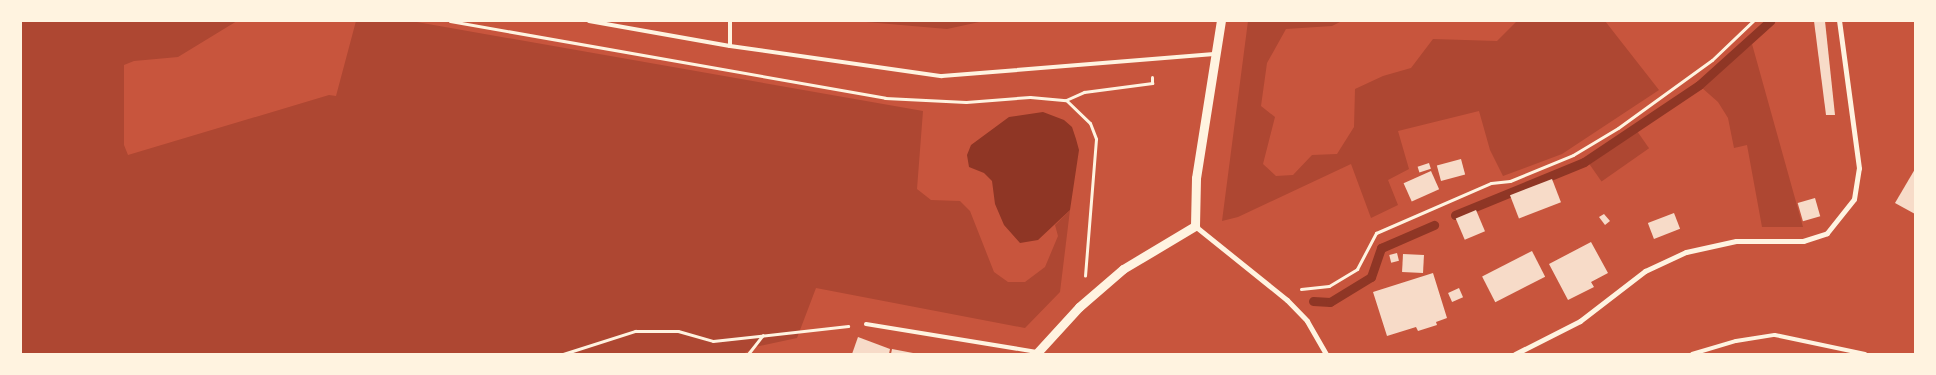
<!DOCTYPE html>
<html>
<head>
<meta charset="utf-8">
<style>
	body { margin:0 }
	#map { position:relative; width:1936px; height:375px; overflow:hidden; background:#c8553d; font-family:"Fira Sans Condensed",sans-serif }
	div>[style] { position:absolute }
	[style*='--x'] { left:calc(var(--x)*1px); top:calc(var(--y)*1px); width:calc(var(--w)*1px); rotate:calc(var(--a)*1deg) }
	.green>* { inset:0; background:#ae4732; transform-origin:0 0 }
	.water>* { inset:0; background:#8f3625 }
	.stream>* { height:9px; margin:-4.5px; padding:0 4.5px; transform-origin:4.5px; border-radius:4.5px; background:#8f3625 }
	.building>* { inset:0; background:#f7dbc8; transform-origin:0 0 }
	.path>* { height:3px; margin:-1.5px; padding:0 1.5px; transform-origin:1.5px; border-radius:1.5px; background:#fff3e0 }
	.service>* { height:4px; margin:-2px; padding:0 2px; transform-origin:2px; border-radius:2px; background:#fff3e0 }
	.minor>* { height:5px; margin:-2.5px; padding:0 2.5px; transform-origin:2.5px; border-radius:2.5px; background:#fff3e0 }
	.tertiary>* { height:9px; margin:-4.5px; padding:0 4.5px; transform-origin:4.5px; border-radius:4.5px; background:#fff3e0 }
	span { translate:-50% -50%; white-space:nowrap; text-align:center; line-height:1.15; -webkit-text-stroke:4px #fff3e0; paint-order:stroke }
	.frame { position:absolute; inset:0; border:22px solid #fff3e0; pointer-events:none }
</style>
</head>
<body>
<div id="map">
	<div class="green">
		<i style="clip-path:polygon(21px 21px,237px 21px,178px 57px,134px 61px,124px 65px,124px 145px,128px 155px,329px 95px,336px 96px,356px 21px,411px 21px,923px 111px,917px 189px,931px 200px,960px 201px,970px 211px,994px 272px,1008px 282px,1025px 282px,1045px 267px,1058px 236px,1055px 225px,1070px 210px,1060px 292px,1025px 328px,816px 288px,797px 338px,755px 347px,743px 354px,21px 354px)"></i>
		<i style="clip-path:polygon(855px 21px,984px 21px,947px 29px)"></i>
		<i style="clip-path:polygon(1248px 21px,1342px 21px,1332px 26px,1286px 29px,1267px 63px,1261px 106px,1275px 117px,1263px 164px,1276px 176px,1293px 175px,1312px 155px,1337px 154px,1354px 127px,1355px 89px,1383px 76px,1411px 68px,1433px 39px,1497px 41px,1517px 21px,1605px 21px,1659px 90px,1562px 154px,1503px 176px,1490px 150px,1479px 111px,1398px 131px,1409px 169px,1388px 180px,1398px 205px,1371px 218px,1351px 164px,1238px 217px,1222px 221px)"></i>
		<i style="clip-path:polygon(1752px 44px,1803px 227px,1762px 227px,1747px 145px,1734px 148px,1728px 118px,1718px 102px,1701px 87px)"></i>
		<i style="left:1637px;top:131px;width:21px;height:58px;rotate:55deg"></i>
	</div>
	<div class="water">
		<i style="clip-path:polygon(1043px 112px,1064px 120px,1072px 127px,1076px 139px,1079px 150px,1070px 210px,1038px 240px,1020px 243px,1004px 225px,995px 204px,992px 181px,984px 173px,969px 167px,967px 155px,971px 145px,1009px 117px)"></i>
	</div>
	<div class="stream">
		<i style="--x:1455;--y:215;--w:139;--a:-22.3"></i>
		<i style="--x:1584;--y:162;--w:138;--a:-33.8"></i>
		<i style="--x:1699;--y:85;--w:96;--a:-42"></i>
		<i style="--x:1313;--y:301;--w:17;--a:3"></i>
		<i style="--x:1330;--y:302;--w:48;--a:-31.4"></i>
		<i style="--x:1371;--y:277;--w:31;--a:-71"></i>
		<i style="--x:1381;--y:248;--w:58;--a:-23.5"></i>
	</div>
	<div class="building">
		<i style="clip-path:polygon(1814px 21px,1825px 21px,1835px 115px,1826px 115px)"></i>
		<i style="left:1461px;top:159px;width:16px;height:25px;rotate:75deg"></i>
		<i style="left:1429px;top:163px;width:6px;height:12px;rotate:72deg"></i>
		<i style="clip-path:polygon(1915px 169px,1915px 214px,1895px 203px)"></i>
		<i style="left:1431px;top:171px;width:20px;height:30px;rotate:66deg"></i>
		<i style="left:1552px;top:179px;width:25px;height:45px;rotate:69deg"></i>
		<i style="left:1815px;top:198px;width:19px;height:18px;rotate:74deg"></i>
		<i style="left:1476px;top:210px;width:23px;height:22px;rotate:67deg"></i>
		<i style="left:1674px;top:213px;width:17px;height:28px;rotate:69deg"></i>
		<i style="clip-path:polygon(1604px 214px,1610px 221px,1605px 225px,1599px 217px)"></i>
		<i style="clip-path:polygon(1591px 242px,1608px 273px,1591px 282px,1594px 287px,1568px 300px,1549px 264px)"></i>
		<i style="left:1532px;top:251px;width:29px;height:56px;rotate:63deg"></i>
		<i style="left:1397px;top:253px;width:8px;height:8px;rotate:76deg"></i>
		<i style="left:1403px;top:254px;width:21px;height:18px;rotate:3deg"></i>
		<i style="clip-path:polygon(1433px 273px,1447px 318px,1436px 322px,1437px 325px,1418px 331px,1416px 327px,1387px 336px,1373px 292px)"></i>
		<i style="left:1459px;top:288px;width:10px;height:12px;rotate:66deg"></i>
		<i style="clip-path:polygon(858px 337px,890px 349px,889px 354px,852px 354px)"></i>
		<i style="clip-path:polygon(892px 349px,913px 353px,913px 354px,891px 354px)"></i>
	</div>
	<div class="path">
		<i style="--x:450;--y:21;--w:442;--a:10"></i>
		<i style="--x:885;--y:98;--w:81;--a:2.8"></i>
		<i style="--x:966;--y:102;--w:64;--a:-4.5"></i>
		<i style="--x:1030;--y:97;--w:36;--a:5"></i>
		<i style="--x:1066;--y:100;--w:33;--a:44"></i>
		<i style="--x:1090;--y:123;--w:17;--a:69"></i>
		<i style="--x:1096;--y:139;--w:137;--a:94.6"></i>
		<i style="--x:1066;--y:100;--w:20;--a:-24"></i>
		<i style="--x:1084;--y:92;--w:69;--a:-7.5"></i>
		<i style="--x:1152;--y:83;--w:6;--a:-90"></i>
		<i style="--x:1301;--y:289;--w:28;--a:-6"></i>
		<i style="--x:1329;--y:286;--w:33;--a:-31"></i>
		<i style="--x:1357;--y:269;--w:41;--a:-62.2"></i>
		<i style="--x:1376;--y:233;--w:125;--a:-23.5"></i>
		<i style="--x:1491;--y:183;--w:19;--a:-6"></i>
		<i style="--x:1510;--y:181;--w:68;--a:-22.4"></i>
		<i style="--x:1573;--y:155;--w:52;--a:-31"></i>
		<i style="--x:1618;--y:128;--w:116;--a:-35.9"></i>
		<i style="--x:1712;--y:60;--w:57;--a:-43.6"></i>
		<i style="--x:563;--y:354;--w:76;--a:-17.7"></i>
		<i style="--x:635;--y:331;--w:43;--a:0"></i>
		<i style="--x:678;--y:331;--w:36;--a:16"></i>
		<i style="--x:713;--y:341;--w:136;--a:-6.3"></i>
		<i style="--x:748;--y:354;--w:24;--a:-52"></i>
	</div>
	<div class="service">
		<i style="--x:589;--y:21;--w:143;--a:10.1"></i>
		<i style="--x:730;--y:46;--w:214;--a:8.1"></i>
		<i style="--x:942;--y:76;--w:273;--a:-4.6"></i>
		<i style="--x:730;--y:21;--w:25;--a:90"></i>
		<i style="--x:866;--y:324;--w:173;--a:9.3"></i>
		<i style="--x:1692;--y:354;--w:46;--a:-16.5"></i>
		<i style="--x:1736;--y:341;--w:39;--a:-9"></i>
		<i style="--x:1775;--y:335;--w:92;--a:11.9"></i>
	</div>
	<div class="minor">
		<i style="--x:1195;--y:226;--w:118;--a:38.8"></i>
		<i style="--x:1287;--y:300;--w:29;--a:46"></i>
		<i style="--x:1307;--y:321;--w:38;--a:60"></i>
		<i style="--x:1515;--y:354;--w:73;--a:-26.9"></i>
		<i style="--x:1580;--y:321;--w:82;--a:-37.6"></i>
		<i style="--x:1645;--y:271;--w:45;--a:-24.9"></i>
		<i style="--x:1686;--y:252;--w:51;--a:-12.4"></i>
		<i style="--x:1736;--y:241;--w:67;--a:0"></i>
		<i style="--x:1803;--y:241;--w:25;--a:-18"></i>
		<i style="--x:1827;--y:233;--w:43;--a:-51.5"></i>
		<i style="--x:1854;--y:199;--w:31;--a:-81"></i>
		<i style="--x:1859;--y:168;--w:148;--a:-97.7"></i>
	</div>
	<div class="tertiary">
		<i style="--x:1036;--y:354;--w:64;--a:-47.5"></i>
		<i style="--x:1079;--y:307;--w:58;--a:-40.8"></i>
		<i style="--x:1123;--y:269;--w:84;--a:-30.8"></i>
		<i style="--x:1195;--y:226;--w:48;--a:-88.8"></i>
		<i style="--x:1196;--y:178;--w:159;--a:-81"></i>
	</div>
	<div class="frame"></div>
</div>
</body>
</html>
